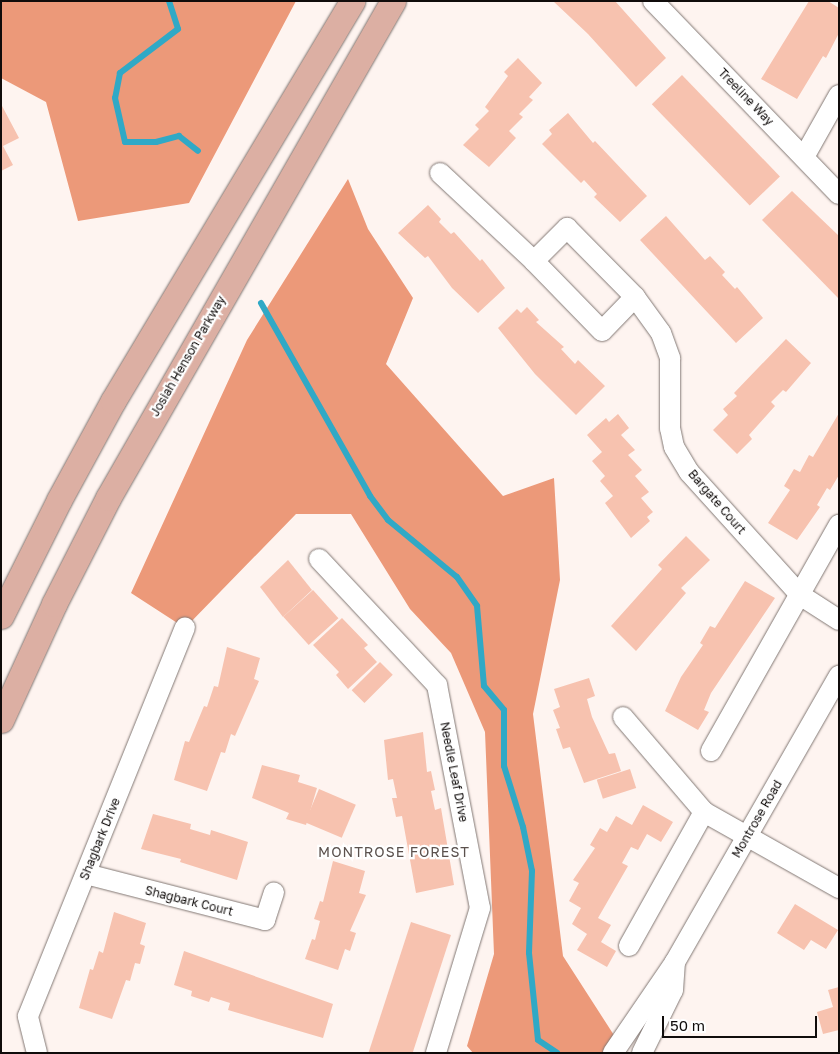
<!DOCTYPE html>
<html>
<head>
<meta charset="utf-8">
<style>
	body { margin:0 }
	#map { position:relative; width:840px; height:1054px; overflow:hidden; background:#fef4f0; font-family:"Golos Text",sans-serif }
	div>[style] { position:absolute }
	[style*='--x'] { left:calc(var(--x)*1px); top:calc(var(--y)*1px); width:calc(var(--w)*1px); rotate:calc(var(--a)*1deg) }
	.forest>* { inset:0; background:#ec9979 }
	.stream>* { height:6px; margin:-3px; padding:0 3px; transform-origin:3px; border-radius:3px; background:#30a9c6 }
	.building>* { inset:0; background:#f7c2af; transform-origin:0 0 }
	.roads { filter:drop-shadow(0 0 1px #827874) drop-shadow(0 0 1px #827874) }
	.minor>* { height:20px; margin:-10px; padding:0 10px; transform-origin:10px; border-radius:10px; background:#fff }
	.major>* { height:25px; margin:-12.5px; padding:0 12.5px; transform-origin:12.5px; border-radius:12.5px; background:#dcafa3 }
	span { translate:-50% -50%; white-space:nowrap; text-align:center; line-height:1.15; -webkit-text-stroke:4.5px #fff; paint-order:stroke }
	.street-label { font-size:12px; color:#100c0b }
	.neighbourhood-label { font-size:14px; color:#5b514d; letter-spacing:1px }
	.frame { position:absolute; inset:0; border:2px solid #100c0b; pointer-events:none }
	.scale { position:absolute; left:662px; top:1016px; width:155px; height:22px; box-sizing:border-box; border:2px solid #100c0b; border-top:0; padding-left:6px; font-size:15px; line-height:18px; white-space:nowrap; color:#100c0b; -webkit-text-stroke:4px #fff; paint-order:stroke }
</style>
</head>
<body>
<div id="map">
	<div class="forest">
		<i style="clip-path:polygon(1px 1px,296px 1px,189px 203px,78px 221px,46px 102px,1px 78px)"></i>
		<i style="clip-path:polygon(348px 179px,368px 229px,413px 298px,386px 364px,503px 496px,554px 478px,560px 580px,533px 714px,563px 956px,619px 1043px,613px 1053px,473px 1053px,467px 1046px,494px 954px,485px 732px,451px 653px,410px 609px,351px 514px,296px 514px,185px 628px,131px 593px,247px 340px)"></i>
	</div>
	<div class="stream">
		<i style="--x:169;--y:1;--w:29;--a:72"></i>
		<i style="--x:178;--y:29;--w:73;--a:142.8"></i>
		<i style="--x:120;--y:73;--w:25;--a:101"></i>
		<i style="--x:115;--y:98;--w:45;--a:77.2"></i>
		<i style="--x:125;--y:142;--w:31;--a:0"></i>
		<i style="--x:156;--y:142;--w:24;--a:-15"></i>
		<i style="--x:179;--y:136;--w:24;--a:38"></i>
		<i style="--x:261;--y:303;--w:222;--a:60.5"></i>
		<i style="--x:370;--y:496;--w:30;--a:53"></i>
		<i style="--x:388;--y:520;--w:89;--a:39.6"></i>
		<i style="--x:457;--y:577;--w:35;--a:55"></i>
		<i style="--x:477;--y:606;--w:80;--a:85"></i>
		<i style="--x:484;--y:686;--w:31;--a:50"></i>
		<i style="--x:504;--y:710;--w:56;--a:90"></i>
		<i style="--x:504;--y:766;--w:64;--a:72.7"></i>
		<i style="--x:523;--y:827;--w:45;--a:78.4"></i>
		<i style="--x:532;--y:871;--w:82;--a:92.1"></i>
		<i style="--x:529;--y:953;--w:87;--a:84.1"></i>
		<i style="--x:538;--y:1040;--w:23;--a:34"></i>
	</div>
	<div class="building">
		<i style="clip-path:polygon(553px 1px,615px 1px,666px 58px,636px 87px,588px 34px)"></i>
		<i style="clip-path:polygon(809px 1px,828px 1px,839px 8px,839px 33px,826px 58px,823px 56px,797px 99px,761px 79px)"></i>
		<i style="clip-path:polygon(518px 58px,542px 83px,529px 97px,533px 100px,519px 114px,523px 117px,509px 131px,516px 138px,489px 167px,463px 145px,479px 129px,475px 125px,489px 111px,485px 107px,508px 76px,504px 72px)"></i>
		<i style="left:682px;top:75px;width:141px;height:42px;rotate:46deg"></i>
		<i style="clip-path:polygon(1px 104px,19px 138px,3px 146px,13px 165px,1px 171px)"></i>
		<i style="clip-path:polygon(568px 113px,593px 143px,595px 141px,647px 196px,620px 222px,594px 197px,597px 194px,584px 180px,581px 183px,542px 144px,552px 134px,549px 130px)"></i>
		<i style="clip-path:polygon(792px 191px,839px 236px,839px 299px,762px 220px)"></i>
		<i style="clip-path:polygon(428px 205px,441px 219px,439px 222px,451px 234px,454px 232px,480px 261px,482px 259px,505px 288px,478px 313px,452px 288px,428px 256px,425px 258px,398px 233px)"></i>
		<i style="clip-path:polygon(666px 216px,705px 260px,710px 256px,725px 272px,722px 275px,735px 289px,737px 287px,763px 318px,736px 343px,640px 240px)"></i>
		<i style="clip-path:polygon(527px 307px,539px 320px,536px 322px,564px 347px,561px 349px,575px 364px,578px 360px,605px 386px,576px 415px,535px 374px,498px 328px,517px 309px,521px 313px)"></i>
		<i style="clip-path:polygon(786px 339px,811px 363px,786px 392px,783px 390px,771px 402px,775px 406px,749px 435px,752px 439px,737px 454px,713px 430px,728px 415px,723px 409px,737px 396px,734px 393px)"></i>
		<i style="clip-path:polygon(839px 413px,839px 475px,830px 490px,827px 488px,817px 505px,820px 507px,797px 540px,768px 523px,790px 490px,784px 486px,794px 469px,800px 472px,809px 455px,813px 457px)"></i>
		<i style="clip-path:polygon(618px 414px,629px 428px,621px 435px,635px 450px,628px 455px,642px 470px,635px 476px,649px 492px,641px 498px,653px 512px,647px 517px,650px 521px,631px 538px,605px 503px,613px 496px,600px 481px,605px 476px,592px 461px,602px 452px,587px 435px,606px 418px,609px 422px)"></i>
		<i style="clip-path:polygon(686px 536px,710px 560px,681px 588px,686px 593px,636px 651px,611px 626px,662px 569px,658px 565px)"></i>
		<i style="clip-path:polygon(288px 560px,312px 590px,283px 617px,260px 587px)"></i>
		<i style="clip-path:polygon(745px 581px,775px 598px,711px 693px,704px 710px,709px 712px,698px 730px,665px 711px,681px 677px,703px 645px,700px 643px,710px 626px,715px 628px)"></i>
		<i style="left:313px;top:590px;width:38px;height:40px;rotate:48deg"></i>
		<i style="clip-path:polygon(342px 618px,368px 645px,364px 648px,377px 662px,348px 689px,336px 675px,339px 672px,313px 645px)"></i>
		<i style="clip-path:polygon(227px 647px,260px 658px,254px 679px,259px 681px,235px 736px,231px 734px,225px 753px,221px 752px,207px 791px,174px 780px,185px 741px,189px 742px,204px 706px,207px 707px,214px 686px,218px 687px)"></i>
		<i style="left:380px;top:662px;width:18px;height:40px;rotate:45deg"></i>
		<i style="clip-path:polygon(589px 678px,595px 696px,587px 699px,592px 717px,609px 754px,615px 753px,621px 771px,584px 783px,570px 747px,563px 749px,556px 729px,560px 728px,553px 710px,560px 707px,554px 689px)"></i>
		<i style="clip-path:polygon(423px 732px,427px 772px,431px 771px,435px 790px,431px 791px,435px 810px,441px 808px,454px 885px,416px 893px,402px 816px,396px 817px,392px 798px,397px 798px,393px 779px,388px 780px,384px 740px)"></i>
		<i style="clip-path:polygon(262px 765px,300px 775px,298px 782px,317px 788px,306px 825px,286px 819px,289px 813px,252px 798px)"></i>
		<i style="left:630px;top:769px;width:20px;height:35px;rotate:72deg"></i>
		<i style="left:319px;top:789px;width:40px;height:36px;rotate:23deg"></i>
		<i style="clip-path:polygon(643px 805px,673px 822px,661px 842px,647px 834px,638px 850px,631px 847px,622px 863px,628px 866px,598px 918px,611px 925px,601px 942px,616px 951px,607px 967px,577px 950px,587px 934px,572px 924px,581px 908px,569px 901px,579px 883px,573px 880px,595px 848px,590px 845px,600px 828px,607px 832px,616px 816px,632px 825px)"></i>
		<i style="clip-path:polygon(153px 814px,191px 824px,190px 829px,210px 835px,211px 830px,248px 842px,237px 880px,180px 862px,181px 859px,141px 849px)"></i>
		<i style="clip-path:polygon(333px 861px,365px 871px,359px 893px,366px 895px,350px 931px,356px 933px,350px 951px,345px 949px,338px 970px,305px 959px,312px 939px,315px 940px,320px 921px,314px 919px,320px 901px,323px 902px)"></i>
		<i style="clip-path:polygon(795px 904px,838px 930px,826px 949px,811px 940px,804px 950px,777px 933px)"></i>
		<i style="clip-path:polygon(114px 912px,146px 923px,140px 944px,145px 946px,140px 964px,135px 963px,130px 981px,126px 980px,112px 1019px,79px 1008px,90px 969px,93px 970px,99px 951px,103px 953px)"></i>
		<i style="left:411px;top:922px;width:42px;height:138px;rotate:18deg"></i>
		<i style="clip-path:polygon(184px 951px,333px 1004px,323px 1038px,228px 1010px,230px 1003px,211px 997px,209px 1002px,191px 996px,192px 991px,174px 985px)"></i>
		<i style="clip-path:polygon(839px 987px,839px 1030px,823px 1034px,817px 1012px,833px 1007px,828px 990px)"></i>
	</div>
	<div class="roads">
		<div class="minor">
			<i style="--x:653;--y:1;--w:268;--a:46.1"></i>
			<i style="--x:804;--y:157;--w:71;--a:-60.6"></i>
			<i style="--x:440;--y:173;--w:129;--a:43.1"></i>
			<i style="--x:635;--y:297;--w:47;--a:134.1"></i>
			<i style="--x:602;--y:331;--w:98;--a:-134.2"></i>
			<i style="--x:534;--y:261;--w:47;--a:-45"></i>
			<i style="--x:567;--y:228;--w:97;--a:45.4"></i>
			<i style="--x:635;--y:297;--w:44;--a:54.2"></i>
			<i style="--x:661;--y:333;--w:27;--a:70"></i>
			<i style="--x:670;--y:358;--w:70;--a:90"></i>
			<i style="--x:670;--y:428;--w:19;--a:78"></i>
			<i style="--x:674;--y:447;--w:29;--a:59"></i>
			<i style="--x:689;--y:472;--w:166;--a:47.9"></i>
			<i style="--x:800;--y:595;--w:46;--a:32.7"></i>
			<i style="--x:319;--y:559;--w:173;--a:46.9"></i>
			<i style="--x:437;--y:685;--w:227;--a:79.1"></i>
			<i style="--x:480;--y:908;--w:152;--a:106.9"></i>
			<i style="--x:623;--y:717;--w:125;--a:49.5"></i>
			<i style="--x:704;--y:812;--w:155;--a:29.4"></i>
			<i style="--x:711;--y:751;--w:260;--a:-60.5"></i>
			<i style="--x:86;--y:874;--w:185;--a:14.4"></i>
			<i style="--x:265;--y:920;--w:29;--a:-72"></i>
			<i style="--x:629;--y:946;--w:154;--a:-60.8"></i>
			<i style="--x:37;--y:1053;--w:38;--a:-104"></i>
			<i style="--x:28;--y:1016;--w:419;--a:-68"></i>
			<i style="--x:613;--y:1053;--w:110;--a:-55.7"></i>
			<i style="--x:675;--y:962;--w:330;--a:-60.2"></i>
			<i style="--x:642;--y:1053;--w:70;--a:-63.8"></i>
			<i style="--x:673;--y:990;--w:28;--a:-86"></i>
		</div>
		<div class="major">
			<i style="--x:1;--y:616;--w:130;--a:-63.4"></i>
			<i style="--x:59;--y:500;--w:113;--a:-61.4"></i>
			<i style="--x:113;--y:401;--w:466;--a:-59.1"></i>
			<i style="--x:1;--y:720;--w:128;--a:-65.4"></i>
			<i style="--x:54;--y:604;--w:119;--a:-63"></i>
			<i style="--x:108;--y:498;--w:573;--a:-60.17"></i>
		</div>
	</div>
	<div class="street-label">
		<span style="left:746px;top:97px;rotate:46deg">Treeline Way</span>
		<span style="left:188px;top:356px;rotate:-60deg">Josiah Henson Parkway</span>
		<span style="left:717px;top:502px;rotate:49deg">Bargate Court</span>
		<span style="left:454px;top:772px;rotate:79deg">Needle Leaf Drive</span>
		<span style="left:757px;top:819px;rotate:-60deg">Montrose Road</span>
		<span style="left:100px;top:839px;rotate:-68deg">Shagbark Drive</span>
		<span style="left:189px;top:901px;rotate:14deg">Shagbark Court</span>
	</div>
	<div class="neighbourhood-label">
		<span style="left:394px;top:852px">MONTROSE FOREST</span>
	</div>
	<div class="frame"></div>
	<div class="scale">50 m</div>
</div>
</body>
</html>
